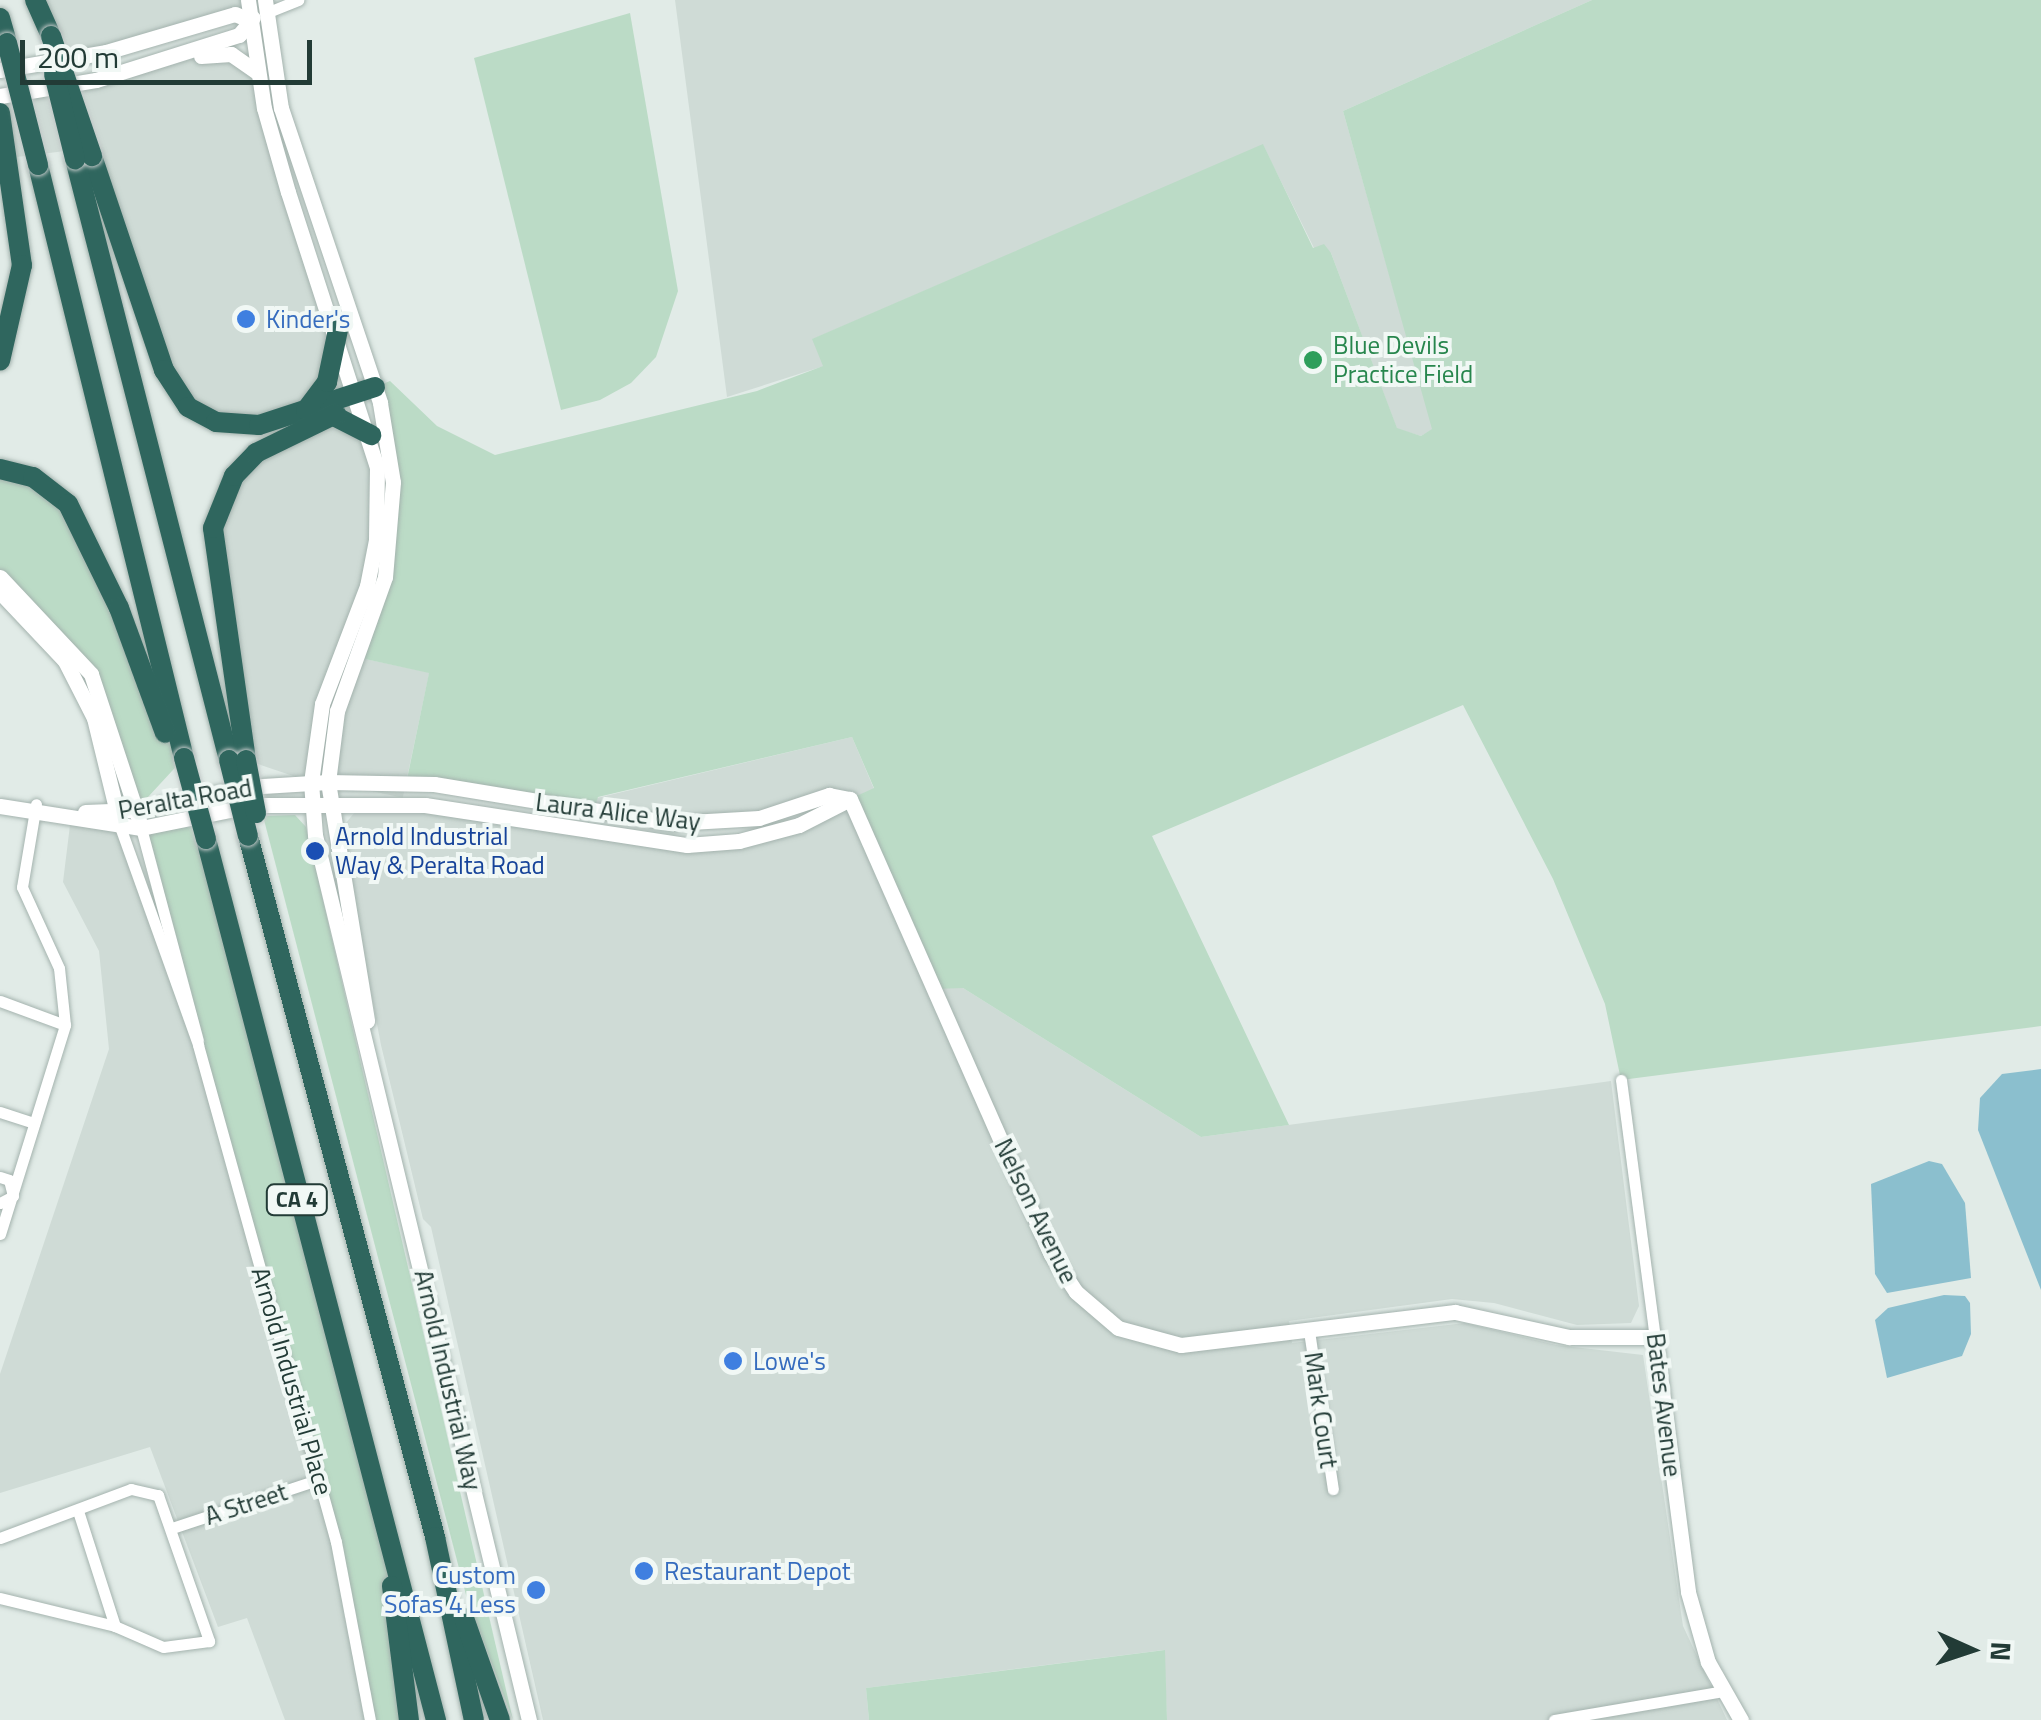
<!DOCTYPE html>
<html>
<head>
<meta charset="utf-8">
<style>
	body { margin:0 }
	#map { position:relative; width:2041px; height:1720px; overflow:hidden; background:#e1ebe7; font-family:"Titillium Web",sans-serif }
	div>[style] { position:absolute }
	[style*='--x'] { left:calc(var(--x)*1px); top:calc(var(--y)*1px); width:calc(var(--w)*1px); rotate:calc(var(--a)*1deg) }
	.built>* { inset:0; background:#cfdbd6; transform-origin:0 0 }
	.green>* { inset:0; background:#bbdbc6 }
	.water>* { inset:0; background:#8bbfce }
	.roads { filter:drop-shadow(0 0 2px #a4b3ae) drop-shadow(0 0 2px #a4b3ae) }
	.street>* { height:11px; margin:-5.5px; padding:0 5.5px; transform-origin:5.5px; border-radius:5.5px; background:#fff }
	.secondary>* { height:15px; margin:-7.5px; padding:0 7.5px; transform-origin:7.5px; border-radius:7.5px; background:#fff }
	.highway>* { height:20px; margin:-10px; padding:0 10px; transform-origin:10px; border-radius:10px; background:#2f665e }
	.bridges { filter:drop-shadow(0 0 2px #c1c8c7) drop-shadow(0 0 2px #c1c8c7) }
	.highway-bridge>* { height:20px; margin:-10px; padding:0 10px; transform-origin:10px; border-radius:10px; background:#2f665e }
	.dots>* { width:28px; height:28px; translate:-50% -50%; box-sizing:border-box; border:5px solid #f1f8f5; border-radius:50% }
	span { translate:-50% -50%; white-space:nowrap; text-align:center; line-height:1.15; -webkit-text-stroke:8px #f1f8f5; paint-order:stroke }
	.shield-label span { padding:2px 8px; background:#f1f8f5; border:2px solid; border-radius:8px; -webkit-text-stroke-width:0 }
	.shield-label { font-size:22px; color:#223b36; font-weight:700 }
	.shop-label { font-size:25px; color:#366cbe }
	.left { translate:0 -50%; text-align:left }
	.right { translate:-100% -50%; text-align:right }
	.leisure-label { font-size:25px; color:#27864d }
	.street-label { font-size:25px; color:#223b36 }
	.transit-label { font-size:25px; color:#164399 }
	.north { position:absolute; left:1921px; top:1600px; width:100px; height:100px; -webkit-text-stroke:8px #f1f8f5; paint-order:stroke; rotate:93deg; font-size:28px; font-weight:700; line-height:40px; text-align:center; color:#223b36 }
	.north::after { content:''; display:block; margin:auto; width:35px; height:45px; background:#223b36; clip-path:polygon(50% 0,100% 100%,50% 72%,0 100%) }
	.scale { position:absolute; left:20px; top:40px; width:292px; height:45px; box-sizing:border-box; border:5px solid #223b36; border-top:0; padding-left:12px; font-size:30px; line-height:35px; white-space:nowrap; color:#223b36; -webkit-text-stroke:8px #f1f8f5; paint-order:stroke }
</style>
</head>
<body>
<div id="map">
	<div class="built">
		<i style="clip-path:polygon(34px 0,248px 0,249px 20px,235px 14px,51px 62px)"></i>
		<i style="clip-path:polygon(675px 0,1592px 0,1343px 111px,1433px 429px,1421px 436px,1397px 429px,1331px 253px,1314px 248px,1263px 145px,813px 339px,824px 366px,727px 397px)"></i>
		<i style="clip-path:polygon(216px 52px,246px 61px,338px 330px,316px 398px,259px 425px,188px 407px,90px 148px,0 159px,0 96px,143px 73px)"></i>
		<i style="clip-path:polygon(334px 416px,371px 435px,376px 540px,336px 665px,311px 782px,246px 760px,213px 528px,256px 453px)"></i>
		<i style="left:356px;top:657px;width:75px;height:128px;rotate:12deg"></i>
		<i style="clip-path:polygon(852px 737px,874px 789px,851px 799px,963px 988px,1201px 1137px,1611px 1081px,1639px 1306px,1631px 1323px,1577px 1325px,1494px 1303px,1452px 1299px,1289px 1321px,1292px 1343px,1465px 1323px,1556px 1345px,1643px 1355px,1683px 1626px,1727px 1720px,1167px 1720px,1164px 1650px,866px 1688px,869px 1720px,543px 1720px,431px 1227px,423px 1219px,381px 1045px,340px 830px,355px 812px,444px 812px,495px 825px,516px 817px,649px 841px,739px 841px,849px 800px,727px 823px,593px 812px,597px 798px)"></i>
		<i style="clip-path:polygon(71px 817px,119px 825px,198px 1045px,336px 1542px,370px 1720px,285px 1720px,247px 1618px,218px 1627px,150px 1447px,0 1493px,0 1374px,109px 1049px,99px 951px,63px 882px)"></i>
	</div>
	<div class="green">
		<i style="clip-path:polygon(1592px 0,2041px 0,2041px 1026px,1621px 1080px,1605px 1004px,1553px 879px,1463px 705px,1152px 836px,1289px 1125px,1201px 1137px,963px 988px,934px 989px,850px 799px,874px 788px,852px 737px,598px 797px,593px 812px,406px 784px,429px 673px,356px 657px,392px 535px,375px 387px,390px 381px,437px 426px,495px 455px,757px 391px,823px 366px,812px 339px,1263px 144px,1313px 248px,1324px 244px,1331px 253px,1397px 428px,1421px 436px,1432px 429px,1343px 111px)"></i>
		<i style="clip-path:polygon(630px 13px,678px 291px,656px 357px,631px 383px,600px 400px,561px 410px,474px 58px)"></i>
		<i style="clip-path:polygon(0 469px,48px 485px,184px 758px,136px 810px,91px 674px,0 577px)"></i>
		<i style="clip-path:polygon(295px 815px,306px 827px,513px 1720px,466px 1595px,263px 816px)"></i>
		<i style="clip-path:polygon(196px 817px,393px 1559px,409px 1720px,370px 1720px,357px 1640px,141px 828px)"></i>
		<i style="clip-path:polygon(1165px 1650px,1167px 1720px,869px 1720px,866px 1688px)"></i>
	</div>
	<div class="water">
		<i style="clip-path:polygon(2041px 1069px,2041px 1290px,1978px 1130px,1980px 1098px,2002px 1074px)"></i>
		<i style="clip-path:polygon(1929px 1161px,1942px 1164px,1965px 1203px,1971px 1278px,1887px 1293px,1875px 1274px,1871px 1184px)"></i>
		<i style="clip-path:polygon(1944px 1295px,1965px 1296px,1970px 1303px,1971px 1334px,1962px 1356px,1887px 1378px,1875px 1320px,1888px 1308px)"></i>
	</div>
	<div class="roads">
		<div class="street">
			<i style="--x:266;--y:13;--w:35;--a:-22"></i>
			<i style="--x:118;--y:821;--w:238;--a:70.3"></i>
			<i style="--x:198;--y:1045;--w:516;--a:74.48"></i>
			<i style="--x:336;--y:1542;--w:181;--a:79.2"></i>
			<i style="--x:141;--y:828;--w:220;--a:75"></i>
			<i style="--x:0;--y:1001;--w:69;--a:20.3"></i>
			<i style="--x:1621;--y:1080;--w:259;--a:82.5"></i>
			<i style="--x:0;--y:1112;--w:36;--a:18"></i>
			<i style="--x:0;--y:1177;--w:9;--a:18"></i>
			<i style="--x:9;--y:1180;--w:16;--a:76"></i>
			<i style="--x:13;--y:1196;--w:15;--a:152"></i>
			<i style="--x:0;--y:1234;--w:219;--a:-72.7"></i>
			<i style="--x:65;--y:1025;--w:57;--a:-96"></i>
			<i style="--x:59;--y:968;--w:89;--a:-114.6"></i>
			<i style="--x:22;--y:887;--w:84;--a:-80.4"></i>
			<i style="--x:1309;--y:1331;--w:160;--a:81.4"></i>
			<i style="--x:78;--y:1511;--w:121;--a:72.2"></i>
			<i style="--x:172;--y:1528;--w:156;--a:-18.3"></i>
			<i style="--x:0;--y:1538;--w:140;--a:-20.5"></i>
			<i style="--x:131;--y:1489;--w:28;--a:13"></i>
			<i style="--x:158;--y:1495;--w:155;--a:70.7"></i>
			<i style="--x:209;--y:1641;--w:46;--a:172.6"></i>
			<i style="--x:163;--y:1647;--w:52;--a:-156.4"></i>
			<i style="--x:115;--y:1626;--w:118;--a:-166.3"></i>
			<i style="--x:1554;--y:1720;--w:172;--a:-9.7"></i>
		</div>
		<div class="secondary">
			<i style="--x:248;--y:0;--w:109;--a:81.6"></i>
			<i style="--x:264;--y:108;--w:87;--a:74.1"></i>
			<i style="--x:288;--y:192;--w:289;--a:72.1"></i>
			<i style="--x:377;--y:467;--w:73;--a:90.8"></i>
			<i style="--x:376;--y:540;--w:47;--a:101.1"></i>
			<i style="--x:367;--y:586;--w:126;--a:110.9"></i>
			<i style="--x:322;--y:704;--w:79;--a:98"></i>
			<i style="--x:311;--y:782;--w:53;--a:85.7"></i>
			<i style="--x:315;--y:835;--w:911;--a:76.41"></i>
			<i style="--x:265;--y:0;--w:109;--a:81.6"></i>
			<i style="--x:281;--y:108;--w:311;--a:71.4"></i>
			<i style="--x:380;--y:403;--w:80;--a:80.7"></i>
			<i style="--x:393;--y:482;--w:95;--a:94.8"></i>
			<i style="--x:385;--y:577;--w:142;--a:109.7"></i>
			<i style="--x:337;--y:711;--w:72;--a:97.2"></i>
			<i style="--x:328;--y:782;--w:242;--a:80.7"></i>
			<i style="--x:201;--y:56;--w:30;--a:-4"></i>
			<i style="--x:231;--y:54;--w:32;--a:35"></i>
			<i style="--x:0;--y:70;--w:108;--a:-9.6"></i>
			<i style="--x:106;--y:52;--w:134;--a:-16.4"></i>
			<i style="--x:235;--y:14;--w:15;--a:23"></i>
			<i style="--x:0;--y:96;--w:97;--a:-9.5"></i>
			<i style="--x:96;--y:80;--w:150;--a:-17.5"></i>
			<i style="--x:239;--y:35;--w:22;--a:-51"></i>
			<i style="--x:0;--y:577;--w:133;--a:46.8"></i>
			<i style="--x:91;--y:674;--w:154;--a:71.8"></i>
			<i style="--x:0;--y:592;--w:95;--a:46.7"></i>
			<i style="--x:65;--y:661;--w:64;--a:63"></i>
			<i style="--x:94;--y:718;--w:97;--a:76.3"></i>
			<i style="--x:850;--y:799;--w:497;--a:66.2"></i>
			<i style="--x:1051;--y:1254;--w:45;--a:56.7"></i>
			<i style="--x:1076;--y:1292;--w:55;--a:40.6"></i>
			<i style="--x:1118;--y:1328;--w:65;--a:15.1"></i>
			<i style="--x:1181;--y:1345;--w:276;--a:-6.9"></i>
			<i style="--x:1455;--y:1312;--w:117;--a:12.4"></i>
			<i style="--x:1569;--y:1337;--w:86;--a:0"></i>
			<i style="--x:1655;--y:1337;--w:257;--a:82.6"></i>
			<i style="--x:1688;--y:1592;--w:73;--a:74.1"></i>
			<i style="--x:1708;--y:1662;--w:67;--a:60.4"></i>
			<i style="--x:0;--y:806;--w:143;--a:8.9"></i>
			<i style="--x:141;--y:828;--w:115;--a:-11.5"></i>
			<i style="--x:254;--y:805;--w:171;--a:0"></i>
			<i style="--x:425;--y:805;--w:265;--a:8.7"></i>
			<i style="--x:687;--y:845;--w:52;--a:-4.4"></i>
			<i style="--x:739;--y:841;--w:62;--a:-14.9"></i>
			<i style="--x:799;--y:825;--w:57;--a:-27"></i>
			<i style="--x:85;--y:812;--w:51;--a:-2.2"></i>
			<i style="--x:136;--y:810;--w:112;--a:-11.8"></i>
			<i style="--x:246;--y:787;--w:82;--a:-3.5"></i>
			<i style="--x:328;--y:782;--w:106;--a:1.1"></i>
			<i style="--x:434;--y:784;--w:242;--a:9.3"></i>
			<i style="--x:673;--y:823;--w:86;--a:-3.3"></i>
			<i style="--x:759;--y:818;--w:74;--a:-18.2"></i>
			<i style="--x:829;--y:795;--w:21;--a:11"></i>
		</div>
		<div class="highway">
			<i style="--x:35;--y:0;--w:39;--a:66"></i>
			<i style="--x:0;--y:18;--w:26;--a:74"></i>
			<i style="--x:0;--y:113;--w:154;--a:81.8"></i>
			<i style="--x:22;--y:265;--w:98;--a:102.9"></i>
			<i style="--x:92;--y:156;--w:226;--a:71.4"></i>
			<i style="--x:164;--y:370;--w:44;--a:57"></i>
			<i style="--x:188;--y:407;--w:32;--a:28"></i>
			<i style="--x:216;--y:422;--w:43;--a:4"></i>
			<i style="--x:259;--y:425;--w:122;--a:-18.1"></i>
			<i style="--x:75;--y:159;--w:620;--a:75.63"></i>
			<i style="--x:38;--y:165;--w:611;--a:76.17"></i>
			<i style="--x:306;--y:410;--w:35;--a:-53"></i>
			<i style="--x:327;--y:382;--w:53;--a:-78.1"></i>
			<i style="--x:334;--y:416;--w:42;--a:27.2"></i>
			<i style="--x:0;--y:469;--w:34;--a:14"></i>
			<i style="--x:33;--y:477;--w:44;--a:37.6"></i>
			<i style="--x:68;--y:504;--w:116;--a:63.9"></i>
			<i style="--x:119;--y:608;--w:133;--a:69.8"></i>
			<i style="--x:246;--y:760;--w:234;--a:-98.1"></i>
			<i style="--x:213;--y:528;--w:56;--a:-68"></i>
			<i style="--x:234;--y:476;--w:32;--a:-46"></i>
			<i style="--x:256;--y:453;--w:89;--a:-26"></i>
			<i style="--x:248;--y:836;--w:726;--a:75.06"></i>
			<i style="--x:435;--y:1537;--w:187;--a:78"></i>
			<i style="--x:206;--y:839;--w:911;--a:75.37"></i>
			<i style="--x:392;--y:1586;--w:135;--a:82.8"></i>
			<i style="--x:464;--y:1618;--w:108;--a:70.6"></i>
		</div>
	</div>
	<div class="bridges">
		<div class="highway-bridge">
			<i style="--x:51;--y:36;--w:127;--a:71.1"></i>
			<i style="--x:7;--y:43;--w:126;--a:75.7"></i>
			<i style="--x:54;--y:74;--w:88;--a:76.1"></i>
			<i style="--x:184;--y:758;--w:84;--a:74.8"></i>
			<i style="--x:229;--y:760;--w:78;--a:76"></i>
			<i style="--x:246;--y:760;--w:54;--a:79.3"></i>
		</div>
	</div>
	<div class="dots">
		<i style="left:246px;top:319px;background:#3f7fe0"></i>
		<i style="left:1313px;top:360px;background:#2e9e5b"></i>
		<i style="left:315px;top:851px;background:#1a4fb4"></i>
		<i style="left:733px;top:1361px;background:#3f7fe0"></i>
		<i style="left:644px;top:1571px;background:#3f7fe0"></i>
		<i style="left:536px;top:1590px;background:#3f7fe0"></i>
	</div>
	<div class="shield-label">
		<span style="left:297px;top:1200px">CA 4</span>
	</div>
	<div class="shop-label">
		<span class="left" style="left:266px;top:319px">Kinder's</span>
		<span class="left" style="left:753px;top:1361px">Lowe's</span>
		<span class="left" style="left:664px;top:1571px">Restaurant Depot</span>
		<span class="right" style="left:516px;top:1590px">Custom<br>Sofas 4 Less</span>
	</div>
	<div class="leisure-label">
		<span class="left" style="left:1333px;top:360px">Blue Devils<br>Practice Field</span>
	</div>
	<div class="street-label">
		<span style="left:185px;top:799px;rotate:-10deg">Peralta Road</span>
		<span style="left:618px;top:812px;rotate:7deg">Laura Alice Way</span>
		<span style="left:1036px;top:1211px;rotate:64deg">Nelson Avenue</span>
		<span style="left:448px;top:1380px;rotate:77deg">Arnold Industrial Way</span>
		<span style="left:292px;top:1381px;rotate:74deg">Arnold Industrial Place</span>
		<span style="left:1664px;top:1405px;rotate:83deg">Bates Avenue</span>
		<span style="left:1321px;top:1410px;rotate:82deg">Mark Court</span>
		<span style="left:246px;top:1504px;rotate:-18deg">A Street</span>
	</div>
	<div class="transit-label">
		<span class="left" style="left:335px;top:851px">Arnold Industrial<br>Way &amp; Peralta Road</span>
	</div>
	<div class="north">N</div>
	<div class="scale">200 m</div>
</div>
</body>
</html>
